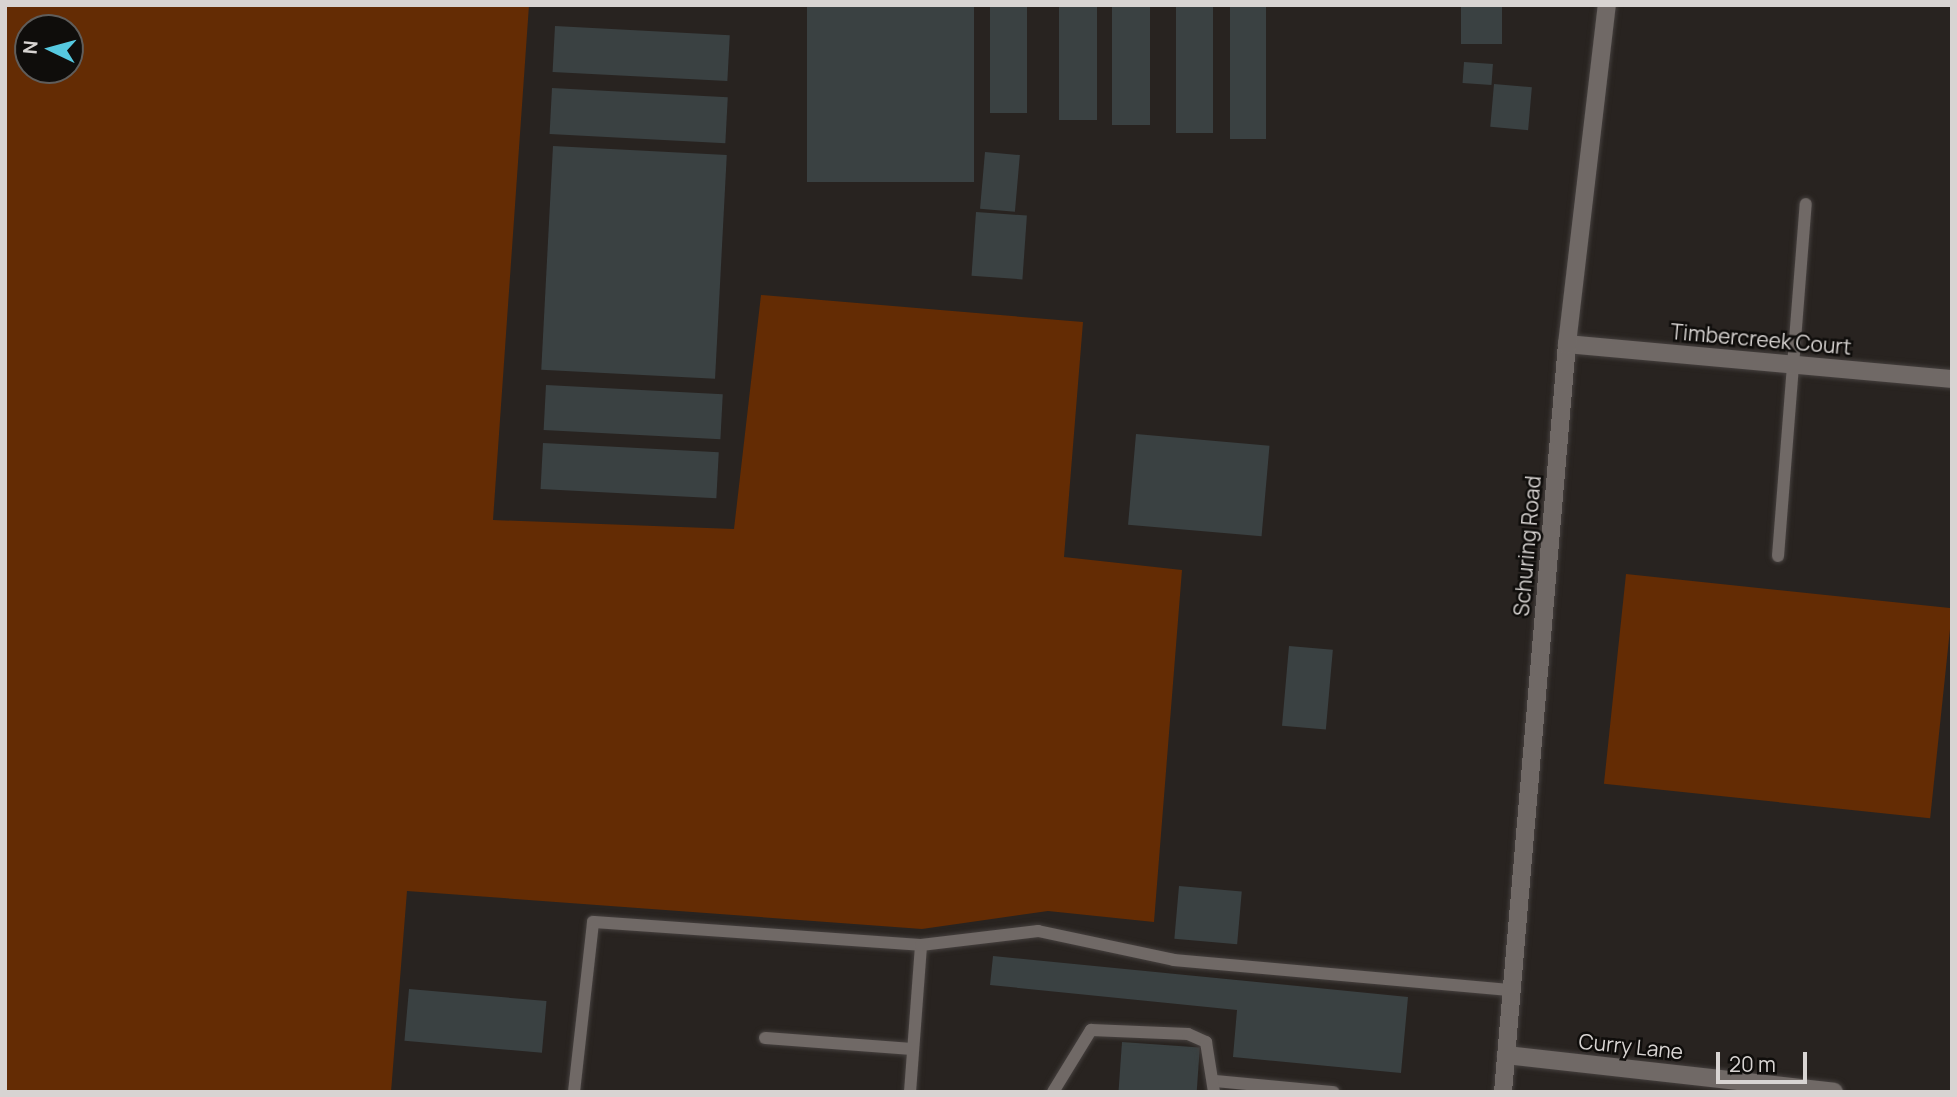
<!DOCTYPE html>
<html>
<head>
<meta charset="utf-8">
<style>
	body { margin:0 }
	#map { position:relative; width:1957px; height:1097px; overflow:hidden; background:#282320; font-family:Manrope,sans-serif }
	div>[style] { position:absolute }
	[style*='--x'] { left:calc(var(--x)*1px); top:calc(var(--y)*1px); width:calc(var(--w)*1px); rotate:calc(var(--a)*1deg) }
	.green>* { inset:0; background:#642c04; transform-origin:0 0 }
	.building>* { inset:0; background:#3a4142; transform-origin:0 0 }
	.roads { filter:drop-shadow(0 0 2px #45403e) drop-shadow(0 0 2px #45403e) }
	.service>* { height:12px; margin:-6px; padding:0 6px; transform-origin:6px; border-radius:6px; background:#706966 }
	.minor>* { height:18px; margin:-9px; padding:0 9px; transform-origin:9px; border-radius:9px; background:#706966 }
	span { translate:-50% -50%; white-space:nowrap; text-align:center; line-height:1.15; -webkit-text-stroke:5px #0f0d0b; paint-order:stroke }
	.street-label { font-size:21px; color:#d8d4d2 }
	.frame { position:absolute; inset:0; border:7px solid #d8d4d2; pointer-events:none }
	.north { position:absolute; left:14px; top:14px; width:70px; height:70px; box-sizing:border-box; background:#0f0d0b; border:2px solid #5f5d5b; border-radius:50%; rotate:275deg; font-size:19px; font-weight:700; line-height:28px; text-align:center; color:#d8d4d2 }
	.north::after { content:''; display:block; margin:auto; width:24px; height:32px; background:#56c9e0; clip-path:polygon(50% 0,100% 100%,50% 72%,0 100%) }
	.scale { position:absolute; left:1716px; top:1052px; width:91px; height:32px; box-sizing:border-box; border:4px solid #d8d4d2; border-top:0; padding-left:9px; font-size:21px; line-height:24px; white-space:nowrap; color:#d8d4d2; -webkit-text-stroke:5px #0f0d0b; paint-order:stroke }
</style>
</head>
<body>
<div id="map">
	<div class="green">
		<i style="clip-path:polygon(evenodd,5px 5px,529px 5px,493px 520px,734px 529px,761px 295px,1083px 322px,1064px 557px,1182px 570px,1154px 922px,1048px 911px,922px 929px,407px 891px,391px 1092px,5px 1092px,5px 5px,70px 28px,70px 70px,28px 70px,28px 28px,70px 28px)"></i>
		<i style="left:1626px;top:574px;width:328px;height:211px;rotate:6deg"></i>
	</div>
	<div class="building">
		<i style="left:807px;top:5px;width:167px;height:177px"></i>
		<i style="left:990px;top:5px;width:37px;height:108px"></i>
		<i style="left:1059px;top:5px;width:38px;height:115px"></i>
		<i style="left:1112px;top:5px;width:38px;height:120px"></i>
		<i style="left:1176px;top:5px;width:37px;height:128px"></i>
		<i style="left:1230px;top:5px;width:36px;height:134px"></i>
		<i style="left:1461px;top:5px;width:41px;height:39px"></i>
		<i style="left:555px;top:26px;width:175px;height:46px;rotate:3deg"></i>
		<i style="left:1464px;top:62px;width:29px;height:21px;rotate:4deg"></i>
		<i style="left:1494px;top:84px;width:38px;height:43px;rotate:5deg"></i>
		<i style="left:552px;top:88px;width:176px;height:46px;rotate:3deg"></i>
		<i style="left:553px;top:146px;width:174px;height:224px;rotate:3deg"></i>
		<i style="left:985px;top:152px;width:35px;height:57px;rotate:5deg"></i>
		<i style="left:976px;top:212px;width:51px;height:64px;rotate:4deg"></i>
		<i style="left:546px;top:385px;width:177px;height:45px;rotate:3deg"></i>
		<i style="left:1136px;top:434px;width:134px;height:91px;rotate:5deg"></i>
		<i style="left:543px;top:443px;width:176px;height:46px;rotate:3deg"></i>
		<i style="left:1289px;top:646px;width:44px;height:80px;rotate:5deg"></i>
		<i style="left:1179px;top:886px;width:63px;height:53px;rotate:5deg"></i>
		<i style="clip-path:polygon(993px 956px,1408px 997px,1401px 1073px,1233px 1057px,1237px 1010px,990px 985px)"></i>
		<i style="left:409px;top:989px;width:138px;height:52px;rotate:5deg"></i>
		<i style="left:1122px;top:1042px;width:78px;height:48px;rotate:4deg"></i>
	</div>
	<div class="roads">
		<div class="service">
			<i style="--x:1778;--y:556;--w:353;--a:-85.5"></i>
			<i style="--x:765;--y:1038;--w:148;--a:4.3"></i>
			<i style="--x:1216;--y:1081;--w:118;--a:5.4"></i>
			<i style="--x:574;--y:1092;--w:171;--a:-83.6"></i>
			<i style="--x:593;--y:922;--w:329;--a:4"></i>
			<i style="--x:910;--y:1092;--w:147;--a:-85.7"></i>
			<i style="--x:921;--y:945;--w:118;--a:-6.8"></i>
			<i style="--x:1038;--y:931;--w:139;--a:12"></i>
			<i style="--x:1174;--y:960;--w:339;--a:5.1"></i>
			<i style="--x:1053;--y:1092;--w:73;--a:-58.5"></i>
			<i style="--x:1091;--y:1030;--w:97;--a:2.4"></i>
			<i style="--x:1188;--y:1034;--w:20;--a:24"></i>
			<i style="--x:1206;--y:1042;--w:51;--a:80.9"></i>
		</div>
		<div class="minor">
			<i style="--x:1567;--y:344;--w:387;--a:5.2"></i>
			<i style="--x:1506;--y:1055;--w:330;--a:6.4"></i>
			<i style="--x:1503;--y:1092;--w:751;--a:-85.11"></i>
			<i style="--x:1567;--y:344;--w:341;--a:-83.3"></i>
		</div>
	</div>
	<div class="street-label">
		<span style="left:1761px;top:339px;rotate:5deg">Timbercreek Court</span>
		<span style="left:1527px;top:546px;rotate:-85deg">Schuring Road</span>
		<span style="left:1631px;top:1046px;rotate:6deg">Curry Lane</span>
	</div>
	<div class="frame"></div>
	<div class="north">N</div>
	<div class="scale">20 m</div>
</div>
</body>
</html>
